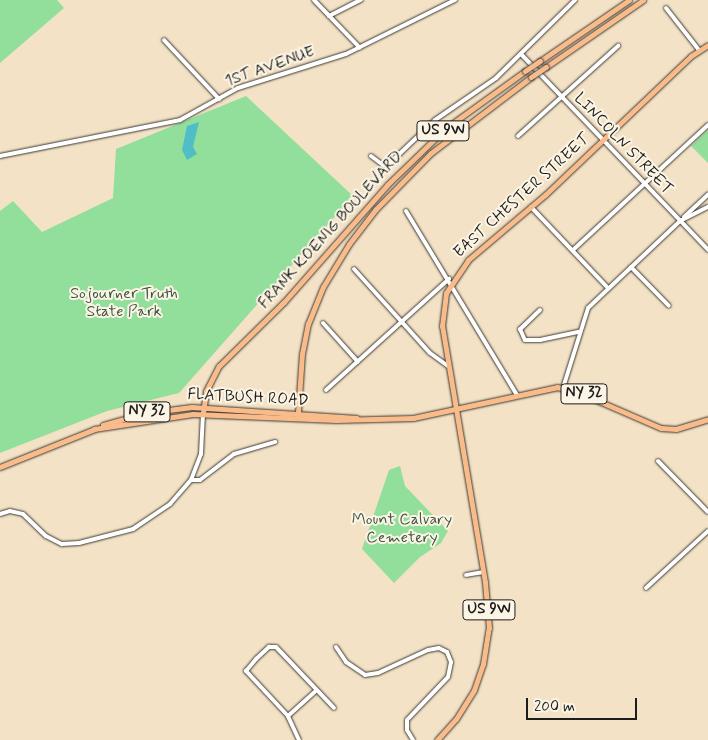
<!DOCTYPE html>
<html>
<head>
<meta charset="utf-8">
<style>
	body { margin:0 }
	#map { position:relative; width:708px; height:740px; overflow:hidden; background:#f3e2c5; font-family:Mynerve,sans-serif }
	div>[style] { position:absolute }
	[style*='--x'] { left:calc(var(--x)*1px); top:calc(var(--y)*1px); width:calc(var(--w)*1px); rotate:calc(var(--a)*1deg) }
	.green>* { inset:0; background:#92df9c }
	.water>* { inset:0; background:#50bec7 }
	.roads { filter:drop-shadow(0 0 1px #3c3a35) drop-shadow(0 0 1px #3c3a35) }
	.minor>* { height:4px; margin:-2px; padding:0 2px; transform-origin:2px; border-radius:2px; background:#fff }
	.major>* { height:5px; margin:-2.5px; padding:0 2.5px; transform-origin:2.5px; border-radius:2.5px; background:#fabb8b }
	.bridges { filter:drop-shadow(0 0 1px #3c3a35) drop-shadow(0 0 1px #3c3a35) }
	.major-bridge>* { height:5px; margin:-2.5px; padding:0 2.5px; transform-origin:2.5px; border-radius:2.5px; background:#fabb8b }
	span { translate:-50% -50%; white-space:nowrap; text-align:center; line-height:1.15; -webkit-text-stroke:4px #fcf5e5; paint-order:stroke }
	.shield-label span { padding:1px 4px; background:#fcf5e5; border:1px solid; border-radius:4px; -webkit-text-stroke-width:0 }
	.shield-label { font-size:15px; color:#1c1c1c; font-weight:700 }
	.street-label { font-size:16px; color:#1c1c1c }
	.park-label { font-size:16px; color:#3f5642 }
	.scale { position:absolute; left:526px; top:698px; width:111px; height:22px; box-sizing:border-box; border:2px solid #1c1c1c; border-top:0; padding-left:6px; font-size:15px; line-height:18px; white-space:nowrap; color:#1c1c1c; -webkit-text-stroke:4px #fcf5e5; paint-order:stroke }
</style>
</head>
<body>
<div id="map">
	<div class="green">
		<i style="clip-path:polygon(0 0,57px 0,64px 8px,0 63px)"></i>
		<i style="clip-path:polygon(246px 96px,353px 196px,179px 393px,107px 411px,0 453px,0 211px,13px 201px,42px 232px,113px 198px,116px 149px)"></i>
		<i style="clip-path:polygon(708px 130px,708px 163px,691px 146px)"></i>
		<i style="clip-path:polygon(400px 466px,405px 486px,448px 531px,441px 543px,420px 557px,394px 583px,362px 549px,389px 470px)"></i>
	</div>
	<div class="water">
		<i style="clip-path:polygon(199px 122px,193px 147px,197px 154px,187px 160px,182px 150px,187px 126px)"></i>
	</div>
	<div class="roads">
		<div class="minor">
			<i style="--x:314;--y:0;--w:66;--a:46.2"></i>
			<i style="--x:666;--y:8;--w:53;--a:51.8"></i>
			<i style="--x:329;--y:16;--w:36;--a:-27"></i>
			<i style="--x:164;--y:40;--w:81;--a:47"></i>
			<i style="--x:521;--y:54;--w:271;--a:46.3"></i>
			<i style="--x:518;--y:136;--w:135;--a:-42"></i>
			<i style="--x:0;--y:156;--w:184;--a:-11.3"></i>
			<i style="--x:180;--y:120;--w:66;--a:-28.9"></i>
			<i style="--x:238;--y:88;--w:113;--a:-17.5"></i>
			<i style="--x:346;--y:54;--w:122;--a:-26.4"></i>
			<i style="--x:371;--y:156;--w:15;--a:37"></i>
			<i style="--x:383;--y:165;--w:9;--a:-21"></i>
			<i style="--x:391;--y:162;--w:61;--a:-43.7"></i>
			<i style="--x:435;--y:120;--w:74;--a:-34.5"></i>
			<i style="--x:496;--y:78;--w:111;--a:-44.6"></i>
			<i style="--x:531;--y:207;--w:112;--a:46.5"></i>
			<i style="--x:406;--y:211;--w:215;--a:58.9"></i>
			<i style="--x:684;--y:217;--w:33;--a:-43"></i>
			<i style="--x:573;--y:250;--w:184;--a:-42.8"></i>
			<i style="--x:631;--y:267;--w:54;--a:45.7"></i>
			<i style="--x:354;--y:269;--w:113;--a:47.9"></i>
			<i style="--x:430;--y:353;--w:22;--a:36"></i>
			<i style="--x:540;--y:310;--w:28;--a:136"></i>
			<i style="--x:520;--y:329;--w:12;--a:66"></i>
			<i style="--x:525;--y:340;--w:15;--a:0"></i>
			<i style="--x:540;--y:340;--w:40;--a:-12"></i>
			<i style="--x:323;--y:323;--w:52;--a:48.1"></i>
			<i style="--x:563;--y:388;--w:84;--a:-72.6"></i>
			<i style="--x:588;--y:308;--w:127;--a:-43.4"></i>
			<i style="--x:680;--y:221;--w:31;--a:-27"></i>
			<i style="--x:326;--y:390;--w:166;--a:-42.1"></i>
			<i style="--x:658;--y:461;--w:71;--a:45.6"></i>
			<i style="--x:191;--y:480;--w:9;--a:0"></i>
			<i style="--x:200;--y:480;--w:43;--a:-37.4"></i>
			<i style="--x:234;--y:454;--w:43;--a:-16.3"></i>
			<i style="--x:0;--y:514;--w:10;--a:-17"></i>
			<i style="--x:10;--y:511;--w:13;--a:13"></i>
			<i style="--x:23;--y:514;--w:32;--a:44"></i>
			<i style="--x:46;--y:536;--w:18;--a:27"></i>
			<i style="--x:62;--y:544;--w:17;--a:-3"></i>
			<i style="--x:79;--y:543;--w:56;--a:-14.5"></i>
			<i style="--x:133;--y:529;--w:45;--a:-34"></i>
			<i style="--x:170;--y:504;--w:32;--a:-49"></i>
			<i style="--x:191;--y:480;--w:28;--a:-69"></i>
			<i style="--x:201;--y:454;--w:41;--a:-87.2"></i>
			<i style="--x:466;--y:575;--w:17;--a:-10"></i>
			<i style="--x:646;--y:588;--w:84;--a:-42.6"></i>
			<i style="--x:336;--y:647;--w:18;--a:56"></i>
			<i style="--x:346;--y:662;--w:23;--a:34"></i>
			<i style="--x:365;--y:675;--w:13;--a:-9"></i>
			<i style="--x:378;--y:673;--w:55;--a:-24.7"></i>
			<i style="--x:428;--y:650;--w:11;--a:-10"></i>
			<i style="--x:439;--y:648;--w:9;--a:27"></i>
			<i style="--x:447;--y:652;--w:11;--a:68"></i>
			<i style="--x:451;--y:662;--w:15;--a:101"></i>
			<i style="--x:448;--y:677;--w:59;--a:133.6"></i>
			<i style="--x:407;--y:720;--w:10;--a:90"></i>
			<i style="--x:407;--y:730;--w:12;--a:59"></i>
			<i style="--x:288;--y:716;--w:38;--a:-42"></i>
			<i style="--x:299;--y:740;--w:26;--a:-115"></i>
			<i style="--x:288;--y:716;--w:62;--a:-133"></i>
			<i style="--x:246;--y:671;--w:16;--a:-50"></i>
			<i style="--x:256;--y:659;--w:18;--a:-43"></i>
			<i style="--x:269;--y:647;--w:7;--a:0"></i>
			<i style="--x:276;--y:647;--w:84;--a:46.4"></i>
		</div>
		<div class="major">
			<i style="--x:540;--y:61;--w:108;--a:-34.4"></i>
			<i style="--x:546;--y:67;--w:118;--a:-34.6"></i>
			<i style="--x:298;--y:412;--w:58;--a:-86.1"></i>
			<i style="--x:302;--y:354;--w:31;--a:-79"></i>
			<i style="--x:308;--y:324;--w:40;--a:-68"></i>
			<i style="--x:323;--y:287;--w:50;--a:-58.8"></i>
			<i style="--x:349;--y:244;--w:44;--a:-52.4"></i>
			<i style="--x:376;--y:209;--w:78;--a:-45.5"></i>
			<i style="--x:431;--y:153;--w:126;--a:-37.2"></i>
			<i style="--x:203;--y:413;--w:22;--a:-82"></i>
			<i style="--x:206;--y:391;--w:28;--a:-63"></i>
			<i style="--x:219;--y:366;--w:91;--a:-44.6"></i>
			<i style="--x:284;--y:302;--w:156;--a:-48.6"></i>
			<i style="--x:387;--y:185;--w:82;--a:-44"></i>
			<i style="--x:446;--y:128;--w:97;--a:-35.8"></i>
			<i style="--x:103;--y:425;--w:44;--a:-15.9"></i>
			<i style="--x:145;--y:413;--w:47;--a:-7.3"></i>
			<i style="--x:192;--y:407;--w:165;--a:3.8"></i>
			<i style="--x:94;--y:429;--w:100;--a:-8.6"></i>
			<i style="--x:193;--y:414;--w:143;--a:2.4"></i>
			<i style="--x:336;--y:420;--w:77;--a:-1.5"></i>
			<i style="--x:413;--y:418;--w:147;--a:-12.1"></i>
			<i style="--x:557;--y:387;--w:24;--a:15"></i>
			<i style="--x:580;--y:393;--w:88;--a:23.4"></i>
			<i style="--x:661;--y:428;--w:15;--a:4"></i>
			<i style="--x:676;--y:429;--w:34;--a:-17"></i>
			<i style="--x:0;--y:467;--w:102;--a:-21.8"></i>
			<i style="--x:437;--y:740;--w:28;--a:-48"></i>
			<i style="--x:456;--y:719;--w:34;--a:-58"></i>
			<i style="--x:474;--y:690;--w:28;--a:-71"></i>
			<i style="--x:483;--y:664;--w:36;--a:-81"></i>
			<i style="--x:489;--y:628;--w:46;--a:-95"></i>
			<i style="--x:485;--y:582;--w:260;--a:-99.5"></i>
			<i style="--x:442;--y:326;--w:33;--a:-83"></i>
			<i style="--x:446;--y:293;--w:40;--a:-56"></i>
			<i style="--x:468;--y:260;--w:101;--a:-40.2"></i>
			<i style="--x:545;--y:195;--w:202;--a:-43.6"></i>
			<i style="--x:691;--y:56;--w:20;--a:-33"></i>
		</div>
	</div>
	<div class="bridges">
		<div class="major-bridge">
			<i style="--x:525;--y:71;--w:18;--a:-34"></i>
			<i style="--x:531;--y:77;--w:18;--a:-34"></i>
		</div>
	</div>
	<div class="shield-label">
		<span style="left:443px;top:131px">US 9W</span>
		<span style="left:584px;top:394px">NY 32</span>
		<span style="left:147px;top:412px">NY 32</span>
		<span style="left:489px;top:610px">US 9W</span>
	</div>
	<div class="street-label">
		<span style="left:270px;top:67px;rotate:-19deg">1ST AVENUE</span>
		<span style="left:623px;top:144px;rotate:46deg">LINCOLN STREET</span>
		<span style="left:522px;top:196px;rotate:-42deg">EAST CHESTER STREET</span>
		<span style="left:331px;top:230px;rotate:-48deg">FRANK KOENIG BOULEVARD</span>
		<span style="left:248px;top:398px;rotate:3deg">FLATBUSH ROAD</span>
	</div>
	<div class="park-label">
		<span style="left:124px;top:303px">Sojourner Truth<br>State Park</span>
		<span style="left:402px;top:529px">Mount Calvary<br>Cemetery</span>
	</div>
	<div class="scale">200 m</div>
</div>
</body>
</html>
